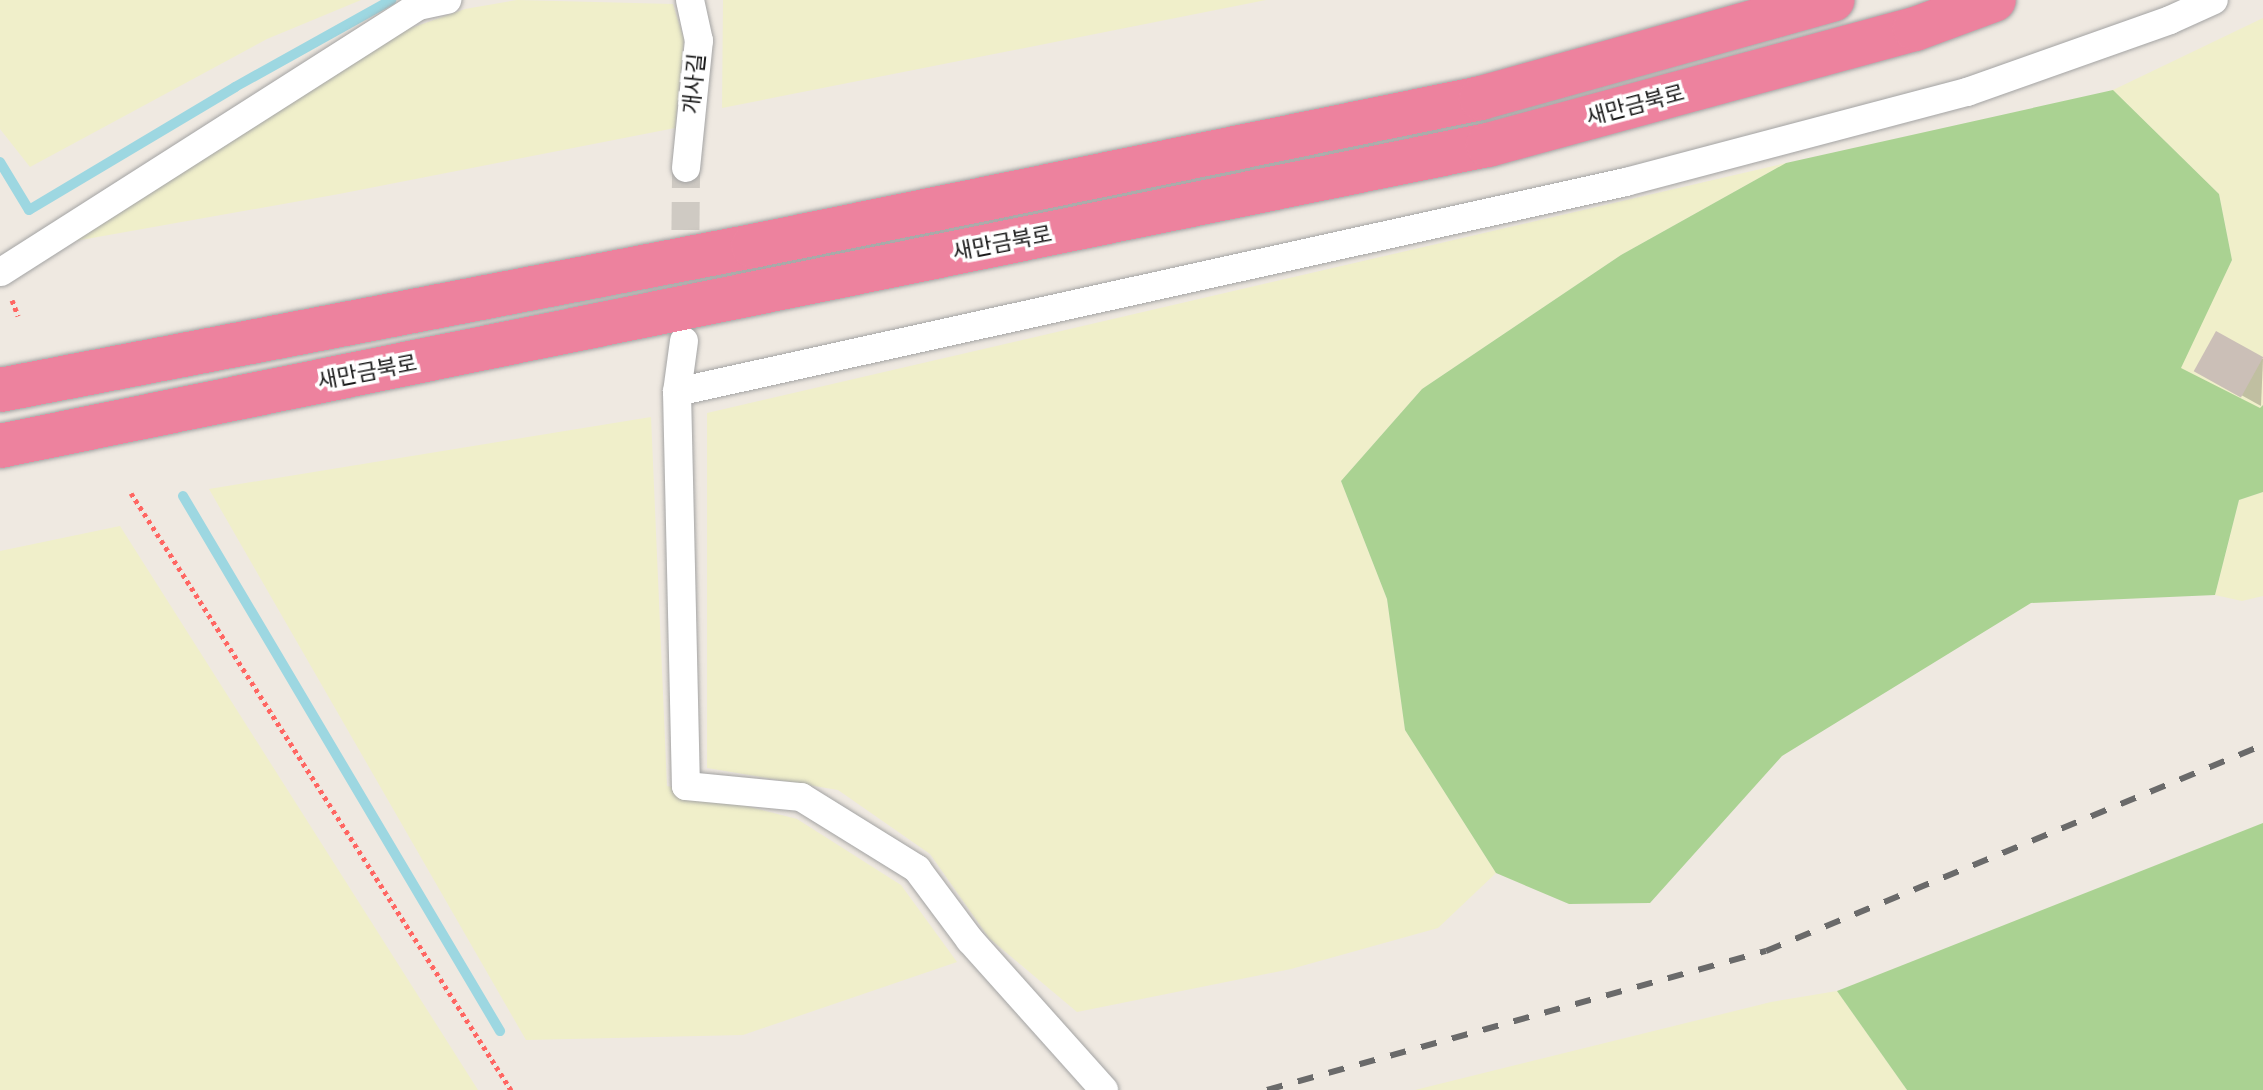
<!DOCTYPE html>
<html>
<head>
<meta charset="utf-8">
<style>
	body { margin:0 }
	#map { position:relative; width:2263px; height:1090px; overflow:hidden; background:#efe9e1; font-family:Inter,"Noto Sans KR",sans-serif }
	div>[style] { position:absolute }
	[style*='--x'] { left:calc(var(--x)*1px); top:calc(var(--y)*1px); width:calc(var(--w)*1px); rotate:calc(var(--a)*1deg) }
	.farmland>* { inset:0; background:#f0efca }
	.forest>* { inset:0; background:#aad292 }
	.shadow>* { inset:0; background:#0003 }
	.stream>* { height:10px; margin:-5px; padding:0 5px; transform-origin:5px; border-radius:5px; background:#9dd7e1 }
	.building>* { inset:0; background:#cbbfb7; transform-origin:0 0 }
	.street-tunnel>* { height:28px; margin-top:-14px; transform-origin:0; background:repeating-linear-gradient(90deg,#cfcac3 0 28px,transparent 0 42px) }
	.path>* { height:5px; margin-top:-2.5px; transform-origin:0; background:repeating-linear-gradient(90deg,#ff6662 0 4px,transparent 0 8px) }
	.roads { filter:drop-shadow(0 0 2px #a3a3a3) drop-shadow(0 0 2px #a3a3a3) }
	.street>* { height:28px; margin:-14px; padding:0 14px; transform-origin:14px; border-radius:14px; background:#fff }
	.highway>* { height:44px; margin:-22px; padding:0 22px; transform-origin:22px; border-radius:22px; background:#ed829e }
	.rail>* { height:6px; margin-top:-3px; transform-origin:0; background:repeating-linear-gradient(90deg,#6a6a6a 0 16px,transparent 0 32px) }
	span { translate:-50% -50%; white-space:nowrap; text-align:center; line-height:1.15; -webkit-text-stroke:7px #fff; paint-order:stroke }
	.street-label { font-size:22px; color:#1c1c1c }
</style>
</head>
<body>
<div id="map">
	<div class="farmland">
		<i style="clip-path:polygon(0 0,361px 0,267px 39px,30px 167px,0 129px)"></i>
		<i style="clip-path:polygon(517px 0,673px 4px,684px 39px,675px 128px,339px 194px,75px 241px,408px 29px,465px 9px)"></i>
		<i style="clip-path:polygon(723px 0,1266px 0,722px 108px)"></i>
		<i style="clip-path:polygon(2263px 18px,2263px 405px,2260px 409px,2180px 368px,2232px 260px,2219px 194px,2113px 90px)"></i>
		<i style="clip-path:polygon(1786px 163px,1621px 255px,1422px 389px,1341px 481px,1387px 599px,1405px 730px,1496px 873px,1438px 928px,1291px 969px,1077px 1012px,989px 938px,930px 854px,838px 790px,707px 768px,707px 413px)"></i>
		<i style="clip-path:polygon(651px 417px,667px 786px,797px 819px,901px 885px,957px 962px,743px 1035px,526px 1040px,209px 489px)"></i>
		<i style="clip-path:polygon(2263px 492px,2263px 596px,2242px 601px,2215px 595px,2239px 500px)"></i>
		<i style="clip-path:polygon(120px 526px,478px 1090px,0 1090px,0 551px)"></i>
		<i style="clip-path:polygon(1837px 991px,1907px 1090px,1415px 1090px,1771px 1002px)"></i>
	</div>
	<div class="forest">
		<i style="clip-path:polygon(2113px 90px,2219px 194px,2232px 260px,2181px 368px,2260px 408px,2263px 405px,2263px 492px,2239px 500px,2215px 595px,2031px 603px,1782px 756px,1650px 903px,1569px 904px,1496px 873px,1405px 730px,1387px 599px,1341px 481px,1422px 389px,1621px 255px,1786px 163px)"></i>
		<i style="clip-path:polygon(2263px 823px,2263px 1090px,1907px 1090px,1837px 991px)"></i>
	</div>
	<div class="shadow">
		<i style="clip-path:polygon(2216px 333px,2263px 359px,2261px 406px,2196px 370px)"></i>
	</div>
	<div class="stream">
		<i style="--x:0;--y:162;--w:56;--a:58.9"></i>
		<i style="--x:29;--y:210;--w:240;--a:-30.8"></i>
		<i style="--x:235;--y:87;--w:179;--a:-29.1"></i>
		<i style="--x:183;--y:496;--w:622;--a:59.35"></i>
	</div>
	<div class="building">
		<i style="left:2216px;top:331px;width:54px;height:46px;rotate:29deg"></i>
	</div>
	<div class="street-tunnel">
		<i style="--x:685;--y:272;--w:104;--a:-89.4"></i>
	</div>
	<div class="path">
		<i style="--x:12;--y:300;--w:17;--a:69"></i>
		<i style="--x:131;--y:493;--w:708;--a:57.52"></i>
	</div>
	<div class="roads">
		<div class="street">
			<i style="--x:686;--y:168;--w:128;--a:-84.2"></i>
			<i style="--x:699;--y:41;--w:42;--a:-102.4"></i>
			<i style="--x:1;--y:272;--w:495;--a:-32.5"></i>
			<i style="--x:418;--y:6;--w:30;--a:-12"></i>
			<i style="--x:684;--y:341;--w:51;--a:97.8"></i>
			<i style="--x:677;--y:392;--w:394;--a:88.7"></i>
			<i style="--x:686;--y:786;--w:116;--a:5.5"></i>
			<i style="--x:801;--y:797;--w:137;--a:31.8"></i>
			<i style="--x:917;--y:869;--w:89;--a:53.3"></i>
			<i style="--x:970;--y:940;--w:201;--a:48.2"></i>
			<i style="--x:677;--y:392;--w:972;--a:-12.48"></i>
			<i style="--x:1626;--y:182;--w:353;--a:-14.8"></i>
			<i style="--x:1967;--y:92;--w:215;--a:-19.5"></i>
			<i style="--x:2170;--y:20;--w:48;--a:-24.4"></i>
		</div>
		<div class="highway">
			<i style="--x:0;--y:390;--w:767;--a:-10.83"></i>
			<i style="--x:753;--y:246;--w:743;--a:-11.49"></i>
			<i style="--x:1481;--y:98;--w:365;--a:-15.6"></i>
			<i style="--x:0;--y:446;--w:1518;--a:-11.44"></i>
			<i style="--x:1488;--y:145;--w:442;--a:-15.2"></i>
			<i style="--x:1915;--y:29;--w:84;--a:-20.2"></i>
		</div>
	</div>
	<div class="rail">
		<i style="--x:1267;--y:1090;--w:518;--a:-15.57"></i>
		<i style="--x:1766;--y:951;--w:538;--a:-22.51"></i>
	</div>
	<div class="street-label">
		<span style="left:694px;top:84px;rotate:-84deg">개사길</span>
		<span style="left:1635px;top:105px;rotate:-15deg">새만금북로</span>
		<span style="left:1002px;top:243px;rotate:-11deg">새만금북로</span>
		<span style="left:367px;top:372px;rotate:-11deg">새만금북로</span>
	</div>
</div>
</body>
</html>
